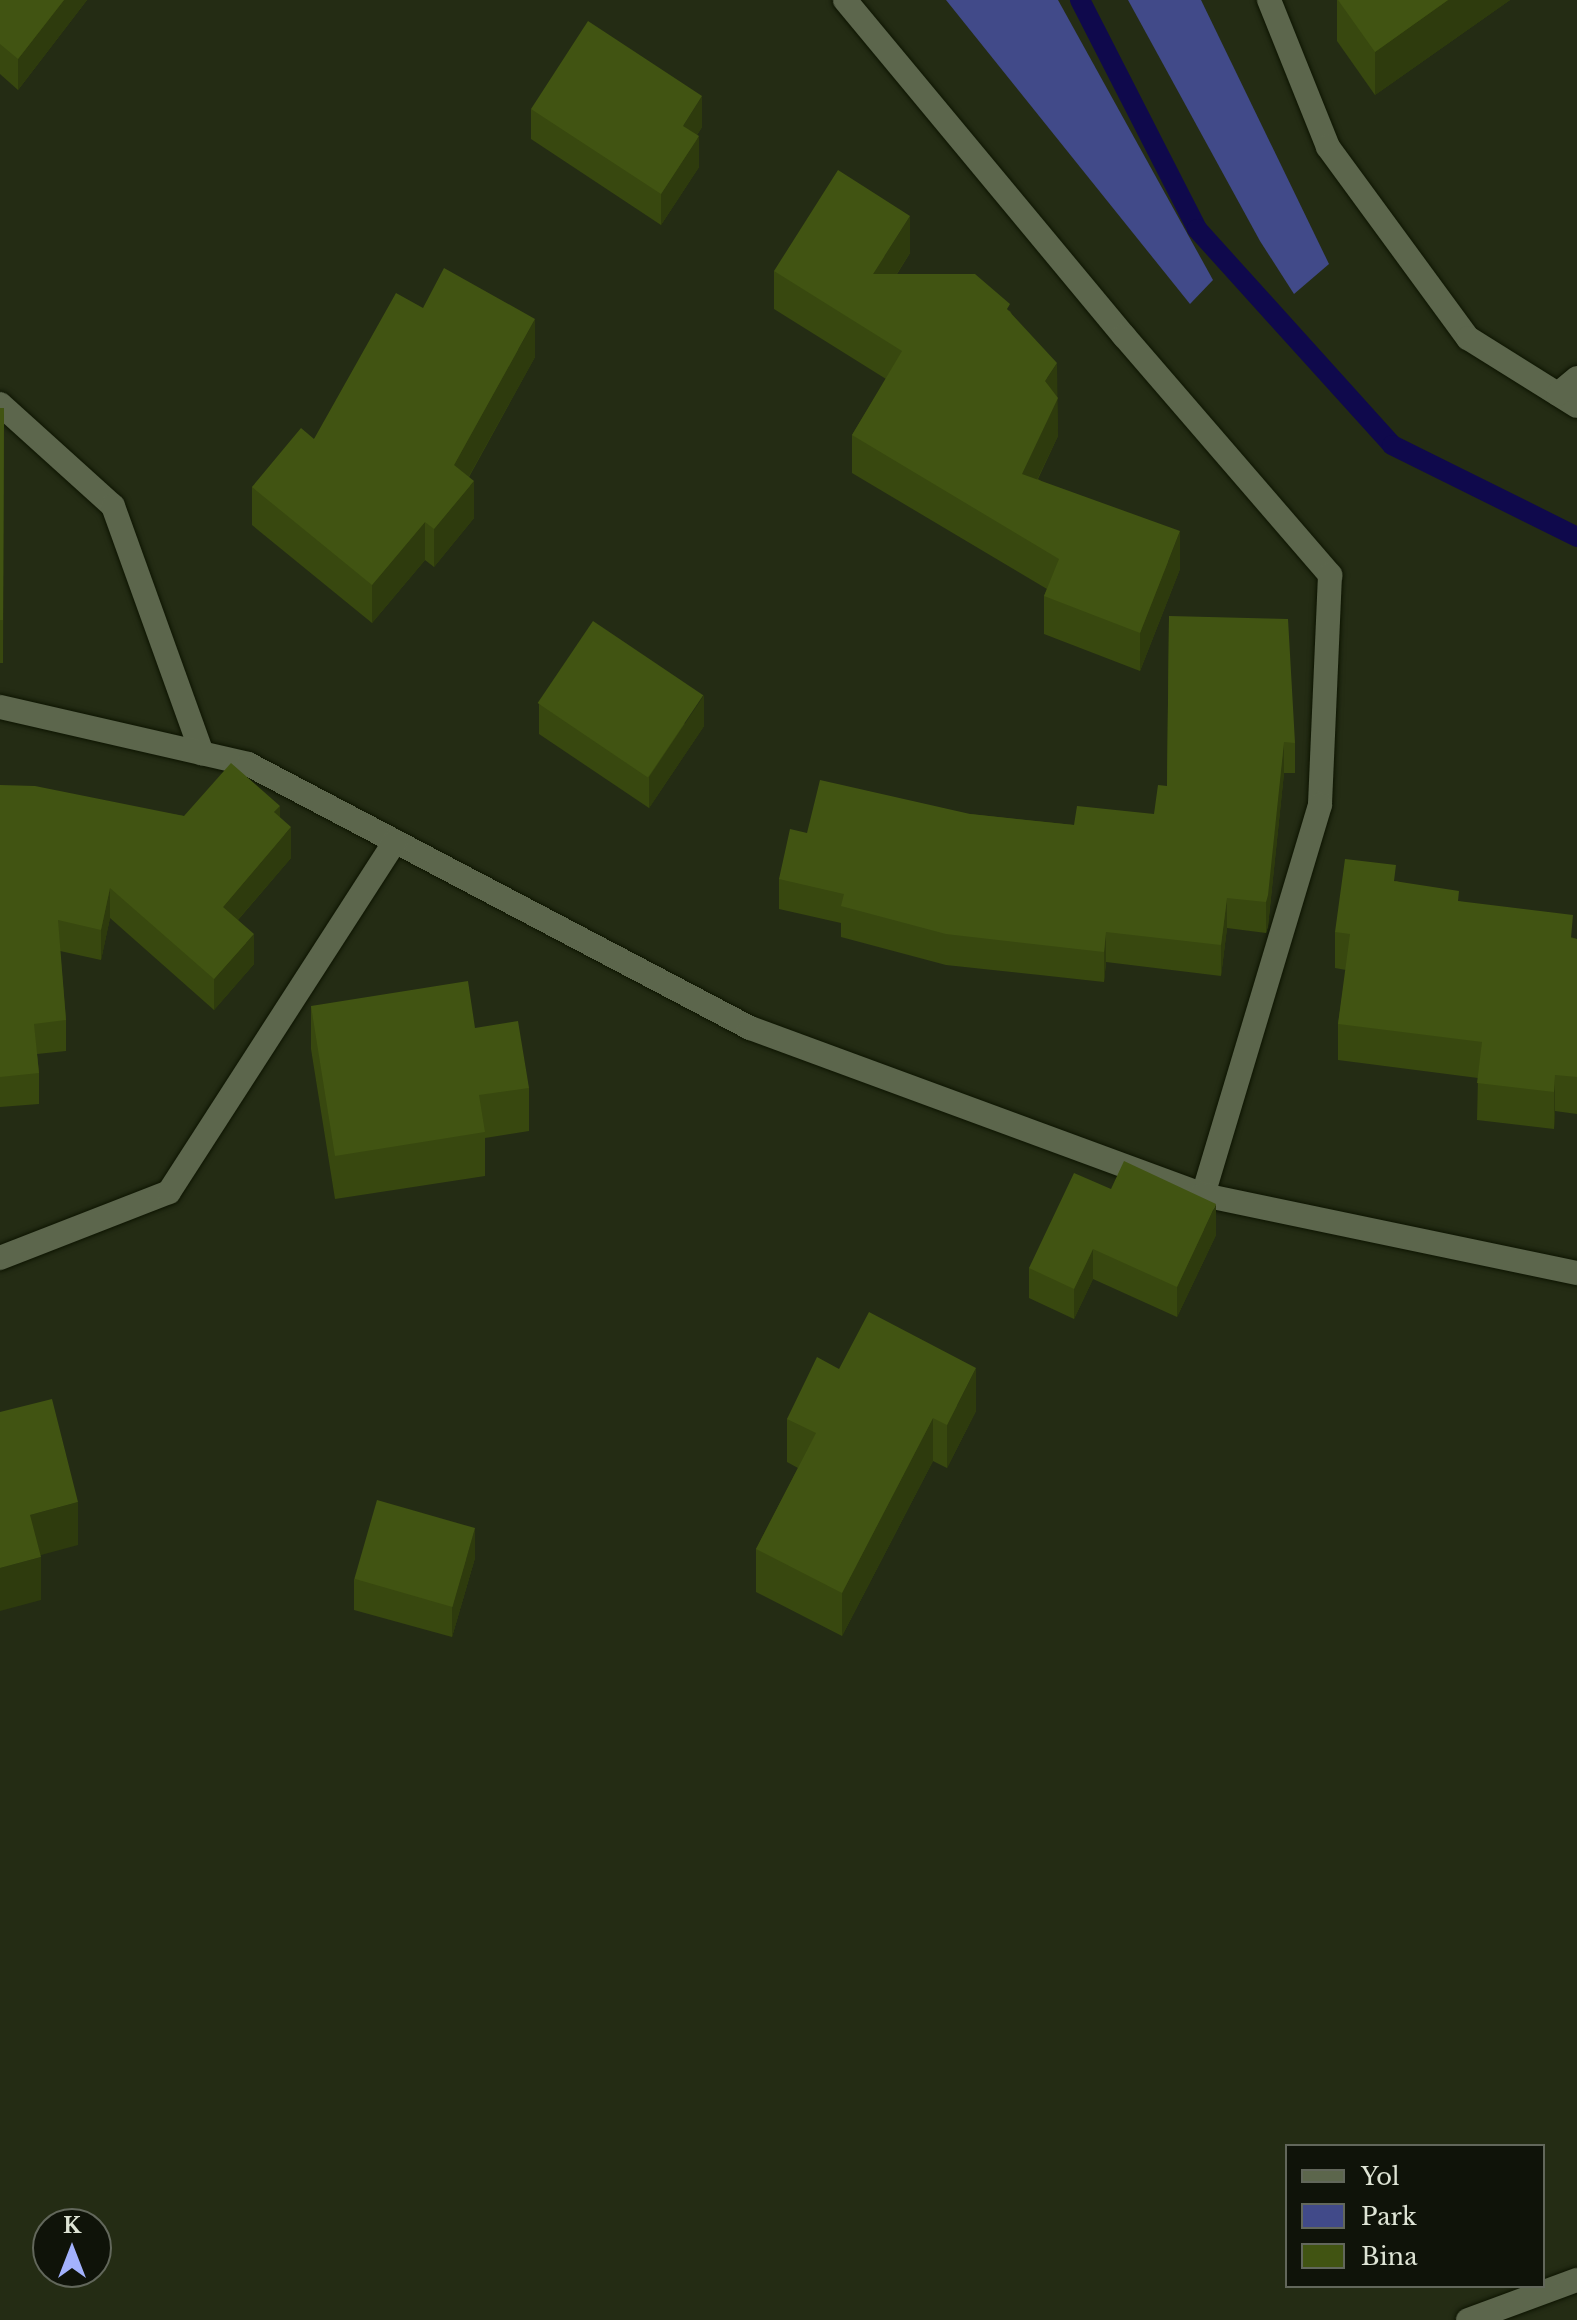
<!DOCTYPE html>
<html>
<head>
<meta charset="utf-8">
<style>
	body { margin:0 }
	#map { position:relative; width:1577px; height:2320px; overflow:hidden; background:#242c14; font-family:"Libre Baskerville",serif }
	div>[style] { position:absolute }
	[style*='--x'] { left:calc(var(--x)*1px); top:calc(var(--y)*1px); width:calc(var(--w)*1px); rotate:calc(var(--a)*1deg) }
	.green>* { inset:0; background:#414a89 }
	.stream>* { height:20px; margin:-10px; padding:0 10px; transform-origin:10px; border-radius:10px; background:#0f094c }
	.roads { filter:drop-shadow(0 0 2px #0d1401) drop-shadow(0 0 2px #0d1401) }
	.street>* { height:24px; margin:-12px; padding:0 12px; transform-origin:12px; border-radius:12px; background:#5c664c }
	.wall>* { inset:0; background:#38480f }
	.shaded-wall>* { inset:0; background:#2e3b0d }
	.building>* { inset:0; background:#415412; transform-origin:0 0 }
	span { translate:-50% -50%; white-space:nowrap; text-align:center; line-height:1.15; -webkit-text-stroke:8px #0f1309; paint-order:stroke }
	.legend { position:absolute; left:1285px; top:2144px; width:260px; height:144px; box-sizing:border-box; background:#0f1309; border:2px solid #62675b; margin:0; padding:10px 14px; list-style:none; font-size:24px; color:#dee4d5 }
	.legend li { display:flex; align-items:center; gap:16px; height:40px }
	.legend b { width:40px; border:2px solid #62675b }
	.north { position:absolute; left:32px; top:2208px; width:80px; height:80px; box-sizing:border-box; background:#0f1309; border:2px solid #62675b; border-radius:50%; rotate:0deg; font-size:22px; font-weight:700; line-height:32px; text-align:center; color:#dee4d5 }
	.north::after { content:''; display:block; margin:auto; width:28px; height:36px; background:#a3b2fd; clip-path:polygon(50% 0,100% 100%,50% 72%,0 100%) }
</style>
</head>
<body>
<div id="map">
	<div class="green">
		<i style="clip-path:polygon(946px 0,1058px 0,1213px 280px,1190px 304px)"></i>
		<i style="clip-path:polygon(1128px 0,1201px 0,1329px 264px,1294px 294px,1260px 241px)"></i>
	</div>
	<div class="stream">
		<i style="--x:1080;--y:0;--w:257;--a:62.9"></i>
		<i style="--x:1197;--y:229;--w:291;--a:47.9"></i>
		<i style="--x:1392;--y:445;--w:207;--a:26.4"></i>
	</div>
	<div class="roads">
		<div class="street">
			<i style="--x:845;--y:0;--w:437;--a:50.3"></i>
			<i style="--x:1124;--y:336;--w:316;--a:49.2"></i>
			<i style="--x:1330;--y:575;--w:230;--a:92.5"></i>
			<i style="--x:1320;--y:805;--w:407;--a:106.7"></i>
			<i style="--x:1269;--y:0;--w:158;--a:68.1"></i>
			<i style="--x:1328;--y:147;--w:237;--a:53.8"></i>
			<i style="--x:1468;--y:338;--w:128;--a:32"></i>
			<i style="--x:1558;--y:394;--w:25;--a:-40"></i>
			<i style="--x:0;--y:404;--w:152;--a:42.1"></i>
			<i style="--x:113;--y:506;--w:263;--a:70.2"></i>
			<i style="--x:0;--y:707;--w:254;--a:12.9"></i>
			<i style="--x:248;--y:764;--w:567;--a:27.74"></i>
			<i style="--x:750;--y:1028;--w:483;--a:20.2"></i>
			<i style="--x:1203;--y:1195;--w:382;--a:11.8"></i>
			<i style="--x:0;--y:1258;--w:181;--a:-21.3"></i>
			<i style="--x:169;--y:1192;--w:417;--a:-57.2"></i>
			<i style="--x:1468;--y:2320;--w:116;--a:-20.2"></i>
		</div>
	</div>
	<div class="wall">
		<i style="clip-path:polygon(0 0,87px 0,18px 90px,0 74px)"></i>
		<i style="clip-path:polygon(1337px 0,1510px 0,1375px 95px,1337px 41px)"></i>
		<i style="clip-path:polygon(531px 109px,702px 127px,697px 135px,699px 167px,661px 225px,531px 139px)"></i>
		<i style="clip-path:polygon(910px 253px,897px 274px,1010px 311px,1057px 397px,1058px 436px,1038px 479px,1180px 569px,1140px 671px,1044px 634px,1044px 596px,1047px 589px,852px 473px,852px 435px,886px 379px,774px 309px,774px 271px)"></i>
		<i style="clip-path:polygon(423px 308px,535px 357px,469px 477px,474px 518px,434px 567px,425px 560px,372px 623px,252px 525px,252px 487px,314px 439px)"></i>
		<i style="clip-path:polygon(0 408px,4px 408px,3px 663px,0 663px)"></i>
		<i style="clip-path:polygon(1169px 616px,1295px 743px,1295px 773px,1284px 773px,1268px 926px,1266px 933px,1227px 928px,1221px 976px,1106px 962px,1104px 982px,946px 965px,841px 937px,841px 923px,779px 909px,779px 879px,807px 833px,970px 814px,1074px 825px,1154px 814px,1167px 786px)"></i>
		<i style="clip-path:polygon(539px 704px,704px 726px,649px 808px,539px 734px)"></i>
		<i style="clip-path:polygon(0 785px,184px 816px,280px 818px,291px 858px,238px 920px,254px 964px,214px 1010px,110px 918px,101px 960px,60px 951px,66px 1020px,66px 1051px,37px 1054px,39px 1073px,39px 1104px,0 1107px)"></i>
		<i style="clip-path:polygon(1396px 881px,1577px 939px,1577px 1114px,1555px 1111px,1554px 1129px,1477px 1120px,1478px 1078px,1338px 1060px,1338px 1024px,1346px 970px,1335px 968px,1335px 932px)"></i>
		<i style="clip-path:polygon(311px 1006px,475px 1028px,529px 1088px,529px 1131px,485px 1138px,485px 1176px,335px 1199px,311px 1049px)"></i>
		<i style="clip-path:polygon(1111px 1189px,1216px 1235px,1177px 1317px,1093px 1279px,1074px 1319px,1029px 1298px,1029px 1268px)"></i>
		<i style="clip-path:polygon(839px 1369px,976px 1411px,947px 1468px,933px 1461px,842px 1636px,756px 1592px,756px 1549px,798px 1468px,787px 1462px,787px 1419px)"></i>
		<i style="clip-path:polygon(475px 1558px,452px 1637px,354px 1610px,354px 1579px)"></i>
	</div>
	<div class="shaded-wall">
		<i style="clip-path:polygon(64px 0,87px 0,18px 90px,18px 59px)"></i>
		<i style="clip-path:polygon(1448px 0,1510px 0,1375px 95px,1375px 52px)"></i>
		<i style="clip-path:polygon(702px 96px,702px 127px,683px 156px,683px 126px)"></i>
		<i style="clip-path:polygon(699px 136px,699px 167px,661px 225px,661px 194px)"></i>
		<i style="clip-path:polygon(910px 216px,910px 253px,873px 311px,873px 274px)"></i>
		<i style="clip-path:polygon(535px 319px,535px 357px,454px 503px,454px 465px)"></i>
		<i style="clip-path:polygon(1057px 363px,1058px 436px,1022px 511px,1022px 474px,1045px 381px)"></i>
		<i style="clip-path:polygon(474px 481px,474px 518px,434px 567px,434px 529px)"></i>
		<i style="clip-path:polygon(425px 522px,425px 560px,372px 623px,372px 585px)"></i>
		<i style="clip-path:polygon(1180px 531px,1180px 569px,1140px 671px,1140px 633px)"></i>
		<i style="clip-path:polygon(704px 695px,704px 726px,649px 808px,649px 777px)"></i>
		<i style="clip-path:polygon(1284px 742px,1284px 773px,1268px 926px,1266px 933px,1266px 902px)"></i>
		<i style="clip-path:polygon(280px 806px,280px 836px,274px 812px)"></i>
		<i style="clip-path:polygon(291px 827px,291px 858px,223px 937px,223px 907px)"></i>
		<i style="clip-path:polygon(110px 888px,110px 918px,101px 960px,101px 930px)"></i>
		<i style="clip-path:polygon(1227px 898px,1227px 928px,1221px 976px,1221px 945px)"></i>
		<i style="clip-path:polygon(1106px 932px,1106px 962px,1104px 982px,1104px 952px)"></i>
		<i style="clip-path:polygon(254px 934px,254px 964px,214px 1010px,214px 979px)"></i>
		<i style="clip-path:polygon(1555px 1075px,1555px 1111px,1554px 1129px,1554px 1092px)"></i>
		<i style="clip-path:polygon(1216px 1204px,1216px 1235px,1177px 1317px,1177px 1287px)"></i>
		<i style="clip-path:polygon(1093px 1249px,1093px 1279px,1074px 1319px,1074px 1289px)"></i>
		<i style="clip-path:polygon(976px 1368px,976px 1411px,947px 1468px,947px 1425px)"></i>
		<i style="clip-path:polygon(933px 1418px,933px 1461px,842px 1636px,842px 1593px)"></i>
		<i style="clip-path:polygon(78px 1502px,78px 1545px,30px 1558px,30px 1515px)"></i>
		<i style="clip-path:polygon(475px 1528px,475px 1558px,452px 1637px,452px 1607px)"></i>
		<i style="clip-path:polygon(41px 1557px,41px 1600px,0 1611px,0 1568px)"></i>
	</div>
	<div class="building">
		<i style="clip-path:polygon(0 0,64px 0,18px 59px,0 44px)"></i>
		<i style="clip-path:polygon(1338px 0,1448px 0,1375px 52px)"></i>
		<i style="clip-path:polygon(588px 21px,702px 96px,683px 126px,699px 136px,661px 194px,531px 109px)"></i>
		<i style="clip-path:polygon(838px 170px,910px 216px,873px 274px,975px 274px,1010px 304px,1007px 309px,1057px 363px,1045px 381px,1058px 398px,1022px 474px,1180px 531px,1140px 633px,1044px 596px,1059px 559px,852px 435px,902px 351px,774px 271px)"></i>
		<i style="clip-path:polygon(444px 268px,535px 319px,454px 465px,474px 481px,434px 529px,425px 522px,372px 585px,252px 487px,301px 428px,314px 439px,396px 293px,423px 308px)"></i>
		<i style="clip-path:polygon(0 408px,4px 408px,3px 620px,0 620px)"></i>
		<i style="clip-path:polygon(1169px 616px,1288px 619px,1295px 743px,1284px 742px,1268px 895px,1266px 902px,1227px 898px,1221px 945px,1106px 932px,1104px 952px,946px 934px,841px 906px,844px 894px,779px 879px,790px 829px,807px 833px,820px 780px,970px 814px,1074px 825px,1077px 806px,1154px 814px,1158px 785px,1167px 786px)"></i>
		<i style="left:593px;top:621px;width:133px;height:99px;rotate:34deg"></i>
		<i style="clip-path:polygon(231px 763px,280px 806px,274px 812px,291px 827px,223px 907px,254px 934px,214px 979px,110px 888px,101px 930px,58px 920px,66px 1020px,34px 1024px,39px 1073px,0 1077px,0 785px,35px 786px,184px 816px)"></i>
		<i style="clip-path:polygon(1345px 859px,1396px 865px,1394px 881px,1459px 891px,1458px 901px,1573px 915px,1571px 938px,1577px 939px,1577px 1077px,1555px 1075px,1554px 1092px,1477px 1083px,1482px 1042px,1338px 1024px,1350px 934px,1335px 932px)"></i>
		<i style="clip-path:polygon(468px 981px,475px 1028px,518px 1021px,529px 1088px,479px 1095px,485px 1132px,335px 1156px,311px 1006px)"></i>
		<i style="clip-path:polygon(1124px 1161px,1216px 1204px,1177px 1287px,1093px 1249px,1074px 1289px,1029px 1268px,1074px 1173px,1111px 1189px)"></i>
		<i style="clip-path:polygon(869px 1312px,976px 1368px,947px 1425px,933px 1418px,842px 1593px,756px 1549px,816px 1433px,787px 1419px,817px 1357px,839px 1369px)"></i>
		<i style="clip-path:polygon(52px 1399px,78px 1502px,30px 1515px,41px 1557px,0 1568px,0 1412px)"></i>
		<i style="left:377px;top:1500px;width:102px;height:82px;rotate:16deg"></i>
	</div>
	<ul class="legend">
	<li><b style="height:10px;background:#5c664c"></b>Yol</li>
	<li><b style="height:22px;background:#414a89"></b>Park</li>
	<li><b style="height:22px;background:#415412"></b>Bina</li>
	</ul>
	<div class="north">K</div>
</div>
</body>
</html>
